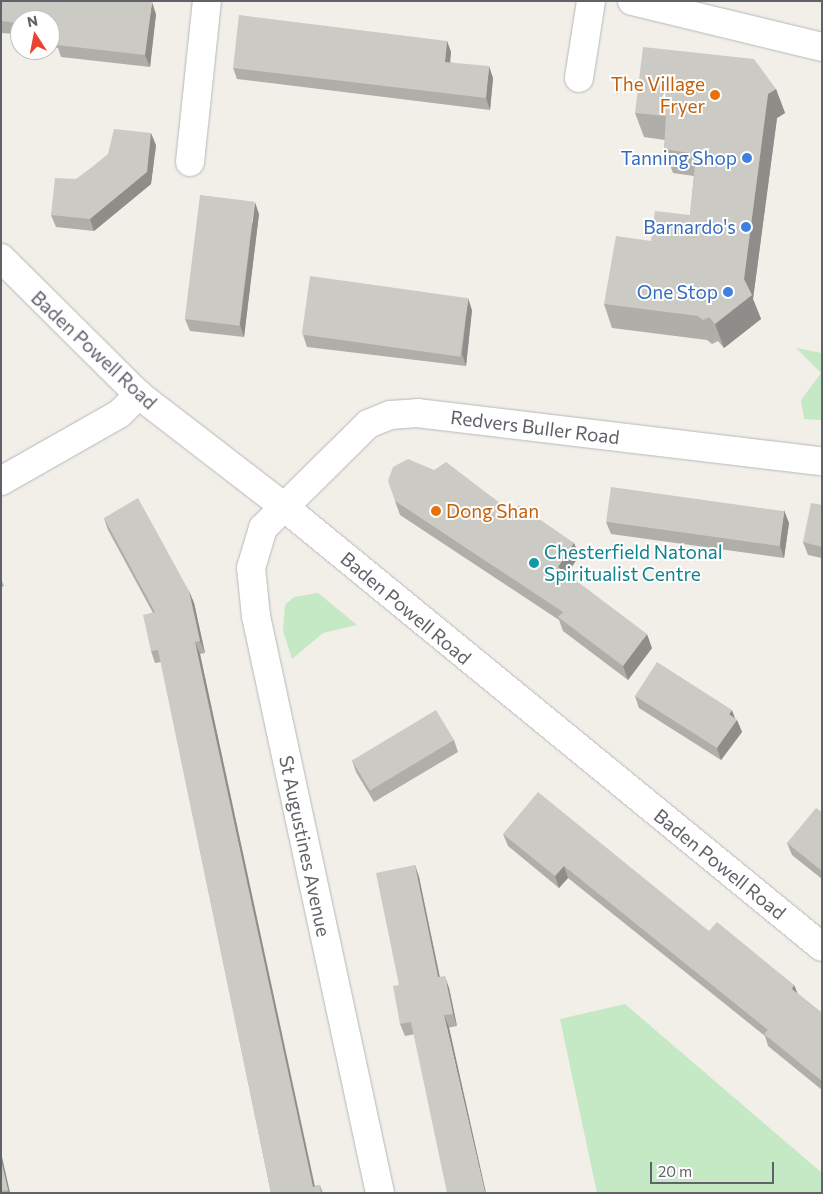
<!DOCTYPE html>
<html>
<head>
<meta charset="utf-8">
<style>
	body { margin:0 }
	#map { position:relative; width:823px; height:1194px; overflow:hidden; background:#f1efe8; font-family:Commissioner,sans-serif }
	div>[style] { position:absolute }
	[style*='--x'] { left:calc(var(--x)*1px); top:calc(var(--y)*1px); width:calc(var(--w)*1px); rotate:calc(var(--a)*1deg) }
	.green>* { inset:0; background:#c5e8c5 }
	.roads { filter:drop-shadow(0 0 1px #b5b8bc) drop-shadow(0 0 1px #b5b8bc) }
	.minor>* { height:28px; margin:-14px; padding:0 14px; transform-origin:14px; border-radius:14px; background:#fff }
	.wall>* { inset:0; background:#afaea9 }
	.shaded-wall>* { inset:0; background:#8f8d8a }
	.building>* { inset:0; background:#cccac5; transform-origin:0 0 }
	.dots>* { width:14px; height:14px; translate:-50% -50%; box-sizing:border-box; border:2px solid #fff; border-radius:50% }
	span { translate:-50% -50%; white-space:nowrap; text-align:center; line-height:1.15; -webkit-text-stroke:4px #fff; paint-order:stroke }
	.food-label { font-size:19px; color:#c56008 }
	.right { translate:-100% -50%; text-align:right }
	.left { translate:0 -50%; text-align:left }
	.shop-label { font-size:19px; color:#366cbe }
	.street-label { font-size:19px; color:#5f6368 }
	.culture-label { font-size:19px; color:#0d838f }
	.frame { position:absolute; inset:0; border:2px solid #5f6368; pointer-events:none }
	.north { position:absolute; left:10px; top:10px; width:50px; height:50px; box-sizing:border-box; background:#fff; border:1px solid #bfc1c3; border-radius:50%; rotate:349deg; font-size:14px; font-weight:700; line-height:20px; text-align:center; color:#5f6368 }
	.north::after { content:''; display:block; margin:auto; width:18px; height:22px; background:#ea4335; clip-path:polygon(50% 0,100% 100%,50% 72%,0 100%) }
	.scale { position:absolute; left:650px; top:1162px; width:124px; height:22px; box-sizing:border-box; border:2px solid #5f6368; border-top:0; padding-left:6px; font-size:15px; line-height:18px; white-space:nowrap; color:#5f6368; -webkit-text-stroke:4px #fff; paint-order:stroke }
</style>
</head>
<body>
<div id="map">
	<div class="green">
		<i style="clip-path:polygon(796px 348px,822px 353px,822px 420px,804px 419px,801px 400px,821px 373px)"></i>
		<i style="clip-path:polygon(318px 593px,357px 625px,323px 633px,292px 659px,283px 631px,285px 605px,294px 597px)"></i>
		<i style="clip-path:polygon(625px 1004px,822px 1173px,822px 1193px,597px 1193px,560px 1019px)"></i>
	</div>
	<div class="roads">
		<div class="minor">
			<i style="--x:632;--y:1;--w:195;--a:13.6"></i>
			<i style="--x:579;--y:78;--w:78;--a:-81.1"></i>
			<i style="--x:190;--y:162;--w:162;--a:-84"></i>
			<i style="--x:1;--y:258;--w:194;--a:44.8"></i>
			<i style="--x:139;--y:395;--w:182;--a:37.6"></i>
			<i style="--x:283;--y:506;--w:696;--a:39.29"></i>
			<i style="--x:1;--y:481;--w:136;--a:-29.6"></i>
			<i style="--x:119;--y:414;--w:28;--a:-44"></i>
			<i style="--x:380;--y:1193;--w:590;--a:-102.13"></i>
			<i style="--x:256;--y:616;--w:48;--a:-95.9"></i>
			<i style="--x:251;--y:568;--w:42;--a:-73.3"></i>
			<i style="--x:263;--y:528;--w:148;--a:-44.7"></i>
			<i style="--x:368;--y:424;--w:24;--a:-22"></i>
			<i style="--x:390;--y:415;--w:27;--a:-4"></i>
			<i style="--x:417;--y:413;--w:408;--a:6.8"></i>
		</div>
	</div>
	<div class="wall">
		<i style="clip-path:polygon(1px 1px,156px 14px,150px 67px,61px 57px,58px 48px,50px 47px,50px 20px,20px 20px,20px 42px,17px 34px,1px 33px)"></i>
		<i style="clip-path:polygon(447px 41px,451px 52px,450px 62px,493px 78px,490px 110px,237px 79px,233px 68px)"></i>
		<i style="clip-path:polygon(776px 89px,785px 113px,777px 118px,753px 299px,761px 319px,724px 348px,718px 341px,712px 344px,707px 340px,612px 328px,604px 304px,651px 241px,690px 215px,694px 176px,673px 173px,664px 149px,665px 140px,644px 137px,635px 113px)"></i>
		<i style="clip-path:polygon(156px 145px,151px 184px,94px 231px,56px 227px,51px 215px,76px 179px)"></i>
		<i style="clip-path:polygon(259px 214px,244px 337px,190px 331px,185px 319px)"></i>
		<i style="clip-path:polygon(472px 310px,466px 366px,307px 347px,303px 335px)"></i>
		<i style="clip-path:polygon(395px 501px,513px 513px,574px 543px,579px 556px,567px 574px,652px 648px,628px 680px,563px 631px,559px 620px,400px 515px)"></i>
		<i style="clip-path:polygon(822px 505px,822px 558px,808px 555px,803px 542px)"></i>
		<i style="clip-path:polygon(104px 518px,189px 591px,194px 603px,205px 653px,200px 654px,315px 1186px,320px 1185px,323px 1193px,271px 1193px,161px 662px,155px 663px,151px 651px,153px 613px,108px 530px)"></i>
		<i style="clip-path:polygon(606px 522px,789px 523px,784px 558px,611px 534px)"></i>
		<i style="clip-path:polygon(1px 579px,4px 586px,1px 587px)"></i>
		<i style="clip-path:polygon(635px 696px,735px 719px,737px 720px,742px 732px,721px 760px,639px 708px)"></i>
		<i style="clip-path:polygon(454px 740px,458px 752px,374px 802px,356px 772px,352px 760px)"></i>
		<i style="clip-path:polygon(822px 812px,822px 879px,792px 855px,787px 843px)"></i>
		<i style="clip-path:polygon(503px 834px,709px 931px,794px 985px,797px 993px,822px 1013px,822px 1090px,768px 1046px,765px 1036px,568px 878px,559px 888px,508px 846px)"></i>
		<i style="clip-path:polygon(415px 865px,419px 877px,440px 977px,449px 988px,457px 1026px,405px 1036px,400px 1024px,399px 985px)"></i>
		<i style="clip-path:polygon(1px 1153px,10px 1193px,1px 1193px)"></i>
	</div>
	<div class="shaded-wall">
		<i style="clip-path:polygon(152px 2px,156px 14px,150px 67px,145px 55px)"></i>
		<i style="clip-path:polygon(447px 41px,451px 52px,449px 73px,445px 62px)"></i>
		<i style="clip-path:polygon(489px 66px,493px 78px,490px 110px,486px 98px)"></i>
		<i style="clip-path:polygon(776px 89px,785px 113px,777px 118px,753px 299px,761px 319px,724px 348px,715px 324px,744px 279px,768px 94px)"></i>
		<i style="clip-path:polygon(151px 133px,156px 145px,151px 184px,94px 231px,90px 219px)"></i>
		<i style="clip-path:polygon(255px 202px,259px 214px,244px 337px,240px 325px)"></i>
		<i style="clip-path:polygon(468px 298px,472px 310px,466px 366px,462px 354px)"></i>
		<i style="clip-path:polygon(784px 510px,789px 523px,784px 558px,780px 546px)"></i>
		<i style="clip-path:polygon(574px 543px,579px 556px,563px 580px,558px 567px)"></i>
		<i style="clip-path:polygon(189px 591px,194px 603px,205px 653px,200px 641px)"></i>
		<i style="clip-path:polygon(647px 634px,652px 648px,628px 680px,623px 666px)"></i>
		<i style="clip-path:polygon(195px 642px,200px 654px,316px 1193px,313px 1187px)"></i>
		<i style="clip-path:polygon(732px 710px,736px 721px,737px 720px,742px 732px,721px 760px,717px 748px,729px 714px)"></i>
		<i style="clip-path:polygon(415px 865px,419px 877px,442px 989px,438px 977px)"></i>
		<i style="clip-path:polygon(564px 866px,568px 878px,559px 888px,555px 876px)"></i>
		<i style="clip-path:polygon(445px 976px,449px 988px,457px 1026px,453px 1014px)"></i>
		<i style="clip-path:polygon(794px 985px,799px 997px,792px 989px)"></i>
		<i style="clip-path:polygon(444px 1015px,449px 1027px,486px 1193px,485px 1193px)"></i>
		<i style="clip-path:polygon(1px 1153px,10px 1193px,9px 1193px,8px 1190px,1px 1160px)"></i>
	</div>
	<div class="building">
		<i style="clip-path:polygon(1px 1px,143px 1px,152px 2px,145px 55px,57px 45px,58px 36px,50px 35px,50px 20px,20px 20px,20px 31px,16px 31px,17px 23px,1px 21px)"></i>
		<i style="clip-path:polygon(239px 15px,447px 41px,445px 62px,489px 66px,486px 98px,233px 68px)"></i>
		<i style="clip-path:polygon(643px 47px,754px 59px,776px 89px,768px 94px,744px 279px,752px 295px,715px 324px,709px 317px,703px 320px,698px 316px,604px 304px,616px 236px,651px 241px,655px 211px,690px 215px,696px 154px,664px 149px,666px 116px,635px 113px)"></i>
		<i style="clip-path:polygon(114px 129px,151px 133px,147px 172px,90px 219px,51px 215px,55px 178px,76px 179px,92px 167px,108px 154px)"></i>
		<i style="left:200px;top:195px;width:55px;height:125px;rotate:7deg"></i>
		<i style="left:310px;top:276px;width:160px;height:59px;rotate:8deg"></i>
		<i style="clip-path:polygon(408px 459px,434px 470px,446px 462px,513px 513px,519px 505px,574px 543px,558px 567px,647px 634px,623px 666px,558px 617px,563px 612px,395px 501px,388px 481px,393px 467px)"></i>
		<i style="left:611px;top:487px;width:175px;height:35px;rotate:8deg"></i>
		<i style="clip-path:polygon(138px 498px,189px 591px,200px 641px,195px 642px,313px 1187px,320px 1185px,321px 1193px,271px 1193px,158px 650px,151px 651px,143px 615px,155px 612px,104px 518px)"></i>
		<i style="clip-path:polygon(811px 503px,822px 505px,822px 547px,803px 542px)"></i>
		<i style="clip-path:polygon(657px 662px,732px 710px,729px 714px,737px 720px,717px 748px,635px 696px)"></i>
		<i style="left:436px;top:710px;width:35px;height:98px;rotate:59deg"></i>
		<i style="clip-path:polygon(538px 792px,709px 931px,717px 922px,794px 985px,792px 989px,822px 1013px,822px 1081px,764px 1034px,768px 1030px,564px 866px,555px 876px,503px 834px)"></i>
		<i style="clip-path:polygon(816px 808px,822px 812px,822px 871px,787px 843px)"></i>
		<i style="clip-path:polygon(415px 865px,438px 977px,445px 976px,453px 1014px,444px 1015px,485px 1193px,447px 1193px,411px 1022px,400px 1024px,393px 986px,399px 985px,376px 873px)"></i>
		<i style="clip-path:polygon(1px 1160px,8px 1190px,1px 1191px)"></i>
	</div>
	<div class="dots">
		<i style="left:715px;top:95px;background:#e8710a"></i>
		<i style="left:747px;top:158px;background:#3f7fe0"></i>
		<i style="left:746px;top:227px;background:#3f7fe0"></i>
		<i style="left:728px;top:292px;background:#3f7fe0"></i>
		<i style="left:436px;top:511px;background:#e8710a"></i>
		<i style="left:534px;top:563px;background:#0f9aa8"></i>
	</div>
	<div class="food-label">
		<span class="right" style="left:705px;top:95px">The Village<br>Fryer</span>
		<span class="left" style="left:446px;top:511px">Dong Shan</span>
	</div>
	<div class="shop-label">
		<span class="right" style="left:737px;top:158px">Tanning Shop</span>
		<span class="right" style="left:736px;top:227px">Barnardo's</span>
		<span class="right" style="left:718px;top:292px">One Stop</span>
	</div>
	<div class="street-label">
		<span style="left:94px;top:350px;rotate:43deg">Baden Powell Road</span>
		<span style="left:535px;top:427px;rotate:7deg">Redvers Buller Road</span>
		<span style="left:406px;top:608px;rotate:40deg">Baden Powell Road</span>
		<span style="left:305px;top:846px;rotate:78deg">St Augustines Avenue</span>
		<span style="left:720px;top:864px;rotate:39deg">Baden Powell Road</span>
	</div>
	<div class="culture-label">
		<span class="left" style="left:544px;top:563px">Chesterfield Natonal<br>Spiritualist Centre</span>
	</div>
	<div class="frame"></div>
	<div class="north">N</div>
	<div class="scale">20 m</div>
</div>
</body>
</html>
